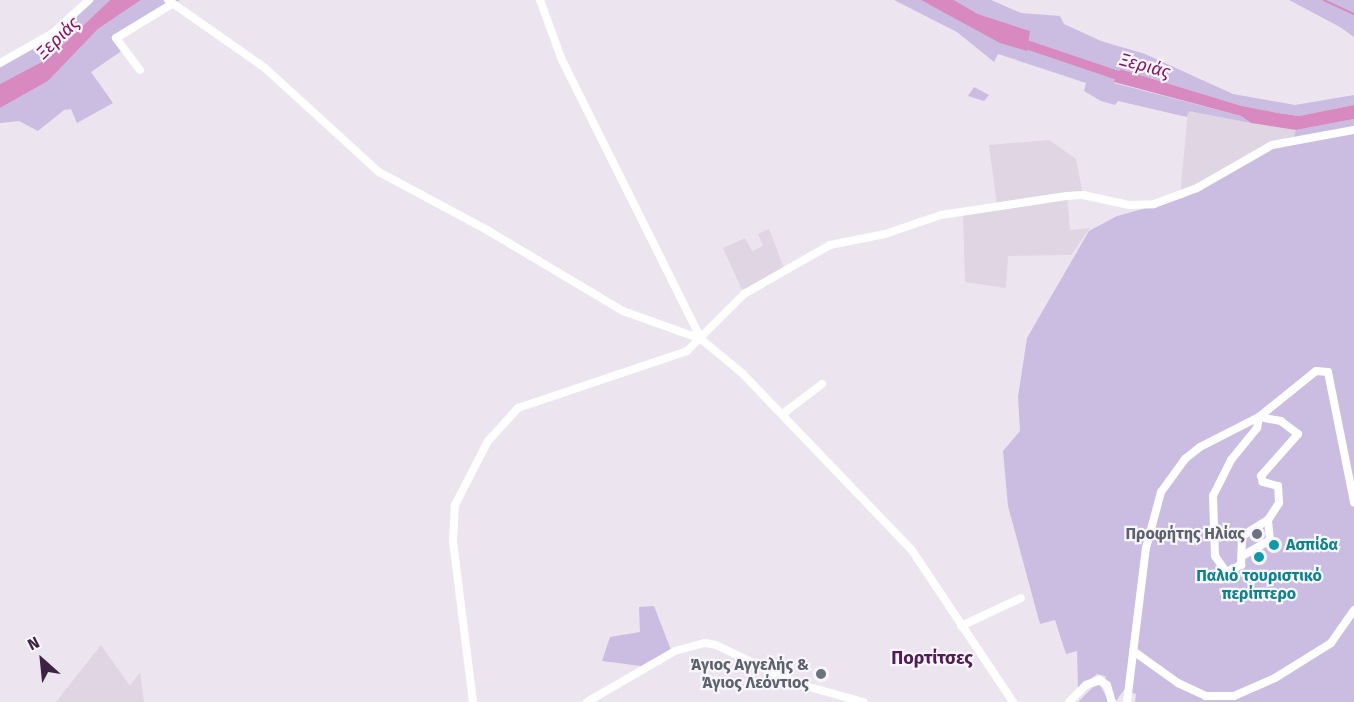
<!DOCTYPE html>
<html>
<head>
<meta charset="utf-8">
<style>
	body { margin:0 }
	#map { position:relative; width:1354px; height:702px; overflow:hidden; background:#ece4ef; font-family:"Fira Sans",sans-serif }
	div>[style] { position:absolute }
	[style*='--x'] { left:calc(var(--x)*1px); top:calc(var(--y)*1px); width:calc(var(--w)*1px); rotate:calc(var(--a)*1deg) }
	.built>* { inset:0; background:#dfd5e3 }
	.green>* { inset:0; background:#cbbce1 }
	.water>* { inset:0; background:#d789c0 }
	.stream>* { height:1.5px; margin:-0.75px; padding:0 0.75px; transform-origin:0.75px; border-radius:0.75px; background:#d789c0 }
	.river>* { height:9px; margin:-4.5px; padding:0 4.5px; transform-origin:4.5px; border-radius:4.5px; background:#d789c0 }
	.minor>* { height:8px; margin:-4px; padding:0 4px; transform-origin:4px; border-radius:4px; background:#fff }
	.dots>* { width:16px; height:16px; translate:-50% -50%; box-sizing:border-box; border:3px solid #f9f6fb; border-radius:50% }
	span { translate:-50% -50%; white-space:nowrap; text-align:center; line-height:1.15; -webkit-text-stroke:4.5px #f9f6fb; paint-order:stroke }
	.worship-label { font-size:16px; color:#5b616d; font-weight:700 }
	.right { translate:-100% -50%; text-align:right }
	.culture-label { font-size:16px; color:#0d838f; font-weight:700 }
	.left { translate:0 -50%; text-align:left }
	.water-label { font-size:18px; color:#841662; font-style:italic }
	.neighbourhood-label { font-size:18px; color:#511c57; font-weight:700 }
	.north { position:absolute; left:12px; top:630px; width:60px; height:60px; -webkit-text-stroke:4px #f9f6fb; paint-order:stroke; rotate:333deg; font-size:16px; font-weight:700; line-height:24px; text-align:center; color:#3e2243 }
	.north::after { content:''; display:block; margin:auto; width:21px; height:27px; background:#3e2243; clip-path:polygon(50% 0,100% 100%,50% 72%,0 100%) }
</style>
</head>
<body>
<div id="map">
	<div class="built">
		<i style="clip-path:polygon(1188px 110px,1251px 123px,1296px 130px,1293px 139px,1180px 196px)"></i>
		<i style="clip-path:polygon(1049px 140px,1076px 159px,1083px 195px,1067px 196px,1070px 230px,1090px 228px,1071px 255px,1008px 256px,1006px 288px,965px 282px,963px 211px,997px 205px,989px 145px)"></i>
		<i style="clip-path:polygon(769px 229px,785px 271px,744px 294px,723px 248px,745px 238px,752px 251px,763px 246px,758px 234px)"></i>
		<i style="clip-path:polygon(101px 645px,130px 686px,140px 672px,144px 702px,56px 702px)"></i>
	</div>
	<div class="green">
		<i style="clip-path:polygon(89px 0,110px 0,49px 58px,0 84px,0 63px,39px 42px)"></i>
		<i style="clip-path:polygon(141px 0,180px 0,116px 38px,123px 50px,91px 72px,113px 103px,77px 123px,71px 109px,64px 110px,38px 131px,19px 121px,0 123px,0 108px,48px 81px,98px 29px)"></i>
		<i style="clip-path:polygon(894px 0,921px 0,946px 13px,1030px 31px,978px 14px,954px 0,991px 0,1021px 13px,1060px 16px,1064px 24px,1101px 41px,1145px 54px,1233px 94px,1295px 105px,1354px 95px,1354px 105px,1299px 116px,1278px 113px,1242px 106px,1120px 69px,1114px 83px,1241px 116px,1251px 123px,1189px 111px,1187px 117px,1118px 101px,1115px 105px,1101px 101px,1084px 91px,1086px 83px,998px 54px,994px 62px,957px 32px)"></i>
		<i style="clip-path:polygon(1289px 0,1354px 0,1354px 37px,1340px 27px)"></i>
		<i style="clip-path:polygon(974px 87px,989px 95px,984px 101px,968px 96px)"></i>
		<i style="clip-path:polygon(1354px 119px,1354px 130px,1293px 139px,1296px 130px)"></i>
		<i style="clip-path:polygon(1354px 131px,1354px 702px,1135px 702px,1136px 694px,1124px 690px,1116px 701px,1105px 676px,1097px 674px,1078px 689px,1077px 651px,1066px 654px,1055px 620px,1040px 624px,1008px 506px,1003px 451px,1020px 431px,1018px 397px,1027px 338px,1089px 231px,1117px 216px,1183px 198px,1280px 144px)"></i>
		<i style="clip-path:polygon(654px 606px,671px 650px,641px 666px,602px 661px,610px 637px,640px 632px,639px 607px)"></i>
		<i style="clip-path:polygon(1100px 685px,1109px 702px,1078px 702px,1093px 687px)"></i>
	</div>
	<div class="water">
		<i style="clip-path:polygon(110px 0,141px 0,98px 29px,48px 81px,0 108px,0 84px,49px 58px)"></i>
		<i style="clip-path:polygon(921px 0,954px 0,978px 14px,1030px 31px,1027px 51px,1000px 43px)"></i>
		<i style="clip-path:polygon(1120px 69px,1242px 106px,1278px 113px,1299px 116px,1354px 105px,1354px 119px,1296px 130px,1251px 123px,1241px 116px,1114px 82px)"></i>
	</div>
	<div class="stream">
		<i style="--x:1324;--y:0;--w:33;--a:25"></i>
	</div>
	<div class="river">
		<i style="--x:1017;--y:41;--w:115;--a:18.7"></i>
	</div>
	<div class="minor">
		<i style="--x:168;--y:0;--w:118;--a:35"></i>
		<i style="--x:265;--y:68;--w:154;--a:42.4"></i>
		<i style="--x:379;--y:172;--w:123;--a:28.2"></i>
		<i style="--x:487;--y:230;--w:158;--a:30.8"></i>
		<i style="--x:623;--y:311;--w:83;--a:19.7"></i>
		<i style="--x:701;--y:339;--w:53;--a:39.7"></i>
		<i style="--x:742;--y:373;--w:244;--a:46.2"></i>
		<i style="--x:911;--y:549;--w:184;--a:56.3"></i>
		<i style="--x:540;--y:0;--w:64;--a:69.9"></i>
		<i style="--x:562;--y:60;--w:312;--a:63.5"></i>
		<i style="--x:0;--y:63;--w:61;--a:-29.5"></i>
		<i style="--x:53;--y:33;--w:49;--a:-42.5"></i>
		<i style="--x:140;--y:70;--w:40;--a:-127"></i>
		<i style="--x:116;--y:38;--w:66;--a:-31.3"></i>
		<i style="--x:784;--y:413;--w:48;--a:-37.3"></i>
		<i style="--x:1259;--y:417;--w:73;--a:-38.9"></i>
		<i style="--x:1316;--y:371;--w:12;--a:5"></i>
		<i style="--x:1328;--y:372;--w:133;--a:78.7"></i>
		<i style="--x:1244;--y:555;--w:30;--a:-30"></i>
		<i style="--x:1270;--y:540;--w:20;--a:-96"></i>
		<i style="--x:961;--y:626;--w:66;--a:-25"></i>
		<i style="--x:1136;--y:653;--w:52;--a:35.5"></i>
		<i style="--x:1178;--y:683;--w:31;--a:25"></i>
		<i style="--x:1206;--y:696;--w:28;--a:0"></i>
		<i style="--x:1234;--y:696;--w:45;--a:-23.7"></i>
		<i style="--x:1275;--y:678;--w:66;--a:-32"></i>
		<i style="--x:1331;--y:643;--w:40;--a:-55.1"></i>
		<i style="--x:473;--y:702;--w:162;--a:-97.1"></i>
		<i style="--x:453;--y:541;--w:36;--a:-87"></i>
		<i style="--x:455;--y:505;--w:72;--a:-62.7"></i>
		<i style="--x:488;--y:441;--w:45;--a:-47.7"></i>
		<i style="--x:518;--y:408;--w:178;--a:-18.6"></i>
		<i style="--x:687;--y:351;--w:81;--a:-45"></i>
		<i style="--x:744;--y:294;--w:99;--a:-29.7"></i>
		<i style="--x:830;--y:245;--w:56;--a:-11.3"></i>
		<i style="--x:885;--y:234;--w:59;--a:-18.7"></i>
		<i style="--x:941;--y:215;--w:127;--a:-8.6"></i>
		<i style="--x:1067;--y:196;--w:16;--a:-4"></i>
		<i style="--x:1083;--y:195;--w:47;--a:12.3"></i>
		<i style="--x:1129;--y:205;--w:25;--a:-2"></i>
		<i style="--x:1154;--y:204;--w:46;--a:-20.4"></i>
		<i style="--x:1197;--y:188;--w:86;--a:-29.8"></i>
		<i style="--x:1272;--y:145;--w:83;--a:-10.4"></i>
		<i style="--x:587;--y:702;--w:102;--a:-30.1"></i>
		<i style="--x:675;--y:651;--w:31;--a:-15"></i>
		<i style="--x:705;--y:643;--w:11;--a:10"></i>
		<i style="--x:716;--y:645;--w:88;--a:25.7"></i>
		<i style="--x:795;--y:683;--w:71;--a:15.6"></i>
		<i style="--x:1069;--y:702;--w:24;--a:-45"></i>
		<i style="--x:1086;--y:685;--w:14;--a:-21"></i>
		<i style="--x:1099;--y:680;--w:9;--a:32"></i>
		<i style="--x:1107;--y:685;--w:18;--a:74"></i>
		<i style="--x:1127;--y:702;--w:155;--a:-83"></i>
		<i style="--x:1146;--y:548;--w:58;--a:-75"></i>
		<i style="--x:1161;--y:492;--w:41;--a:-54"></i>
		<i style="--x:1185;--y:459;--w:19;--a:-39"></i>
		<i style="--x:1200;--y:447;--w:66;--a:-27"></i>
		<i style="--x:1259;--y:417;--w:11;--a:100"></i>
		<i style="--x:1257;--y:428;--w:41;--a:129.1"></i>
		<i style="--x:1231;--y:460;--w:40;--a:116.6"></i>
		<i style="--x:1213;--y:496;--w:60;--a:88.1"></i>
		<i style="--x:1215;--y:556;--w:19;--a:55"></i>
		<i style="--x:1226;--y:572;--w:17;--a:-25"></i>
		<i style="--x:1241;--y:565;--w:29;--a:-88"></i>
		<i style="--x:1242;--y:536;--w:31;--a:-32"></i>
		<i style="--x:1268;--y:520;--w:20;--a:-57"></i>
		<i style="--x:1279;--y:503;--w:17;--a:-93"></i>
		<i style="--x:1278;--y:486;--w:16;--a:-165"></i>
		<i style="--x:1263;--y:482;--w:6;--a:-108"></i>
		<i style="--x:1261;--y:476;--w:56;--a:-48.6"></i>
		<i style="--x:1298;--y:434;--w:21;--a:-143"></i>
		<i style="--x:1281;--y:421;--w:22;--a:-170"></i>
	</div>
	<div class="dots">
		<i style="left:1257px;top:534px;background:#6b7280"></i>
		<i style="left:1274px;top:545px;background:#0f9aa8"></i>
		<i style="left:1259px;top:557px;background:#0f9aa8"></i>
		<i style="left:821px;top:674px;background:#6b7280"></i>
	</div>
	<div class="worship-label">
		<span class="right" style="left:1245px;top:534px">Προφήτης Ηλίας</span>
		<span class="right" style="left:809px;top:674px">Άγιος Αγγελής &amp;<br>Άγιος Λεόντιος</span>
	</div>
	<div class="culture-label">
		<span class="left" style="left:1286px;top:545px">Ασπίδα</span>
		<span style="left:1259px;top:585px">Παλιό τουριστικό<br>περίπτερο</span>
	</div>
	<div class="water-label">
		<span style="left:58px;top:38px;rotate:-44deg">Ξεριάς</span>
		<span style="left:1145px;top:66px;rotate:15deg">Ξεριάς</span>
	</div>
	<div class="neighbourhood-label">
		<span style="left:932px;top:658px">Πορτίτσες</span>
	</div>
	<div class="north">N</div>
</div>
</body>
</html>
